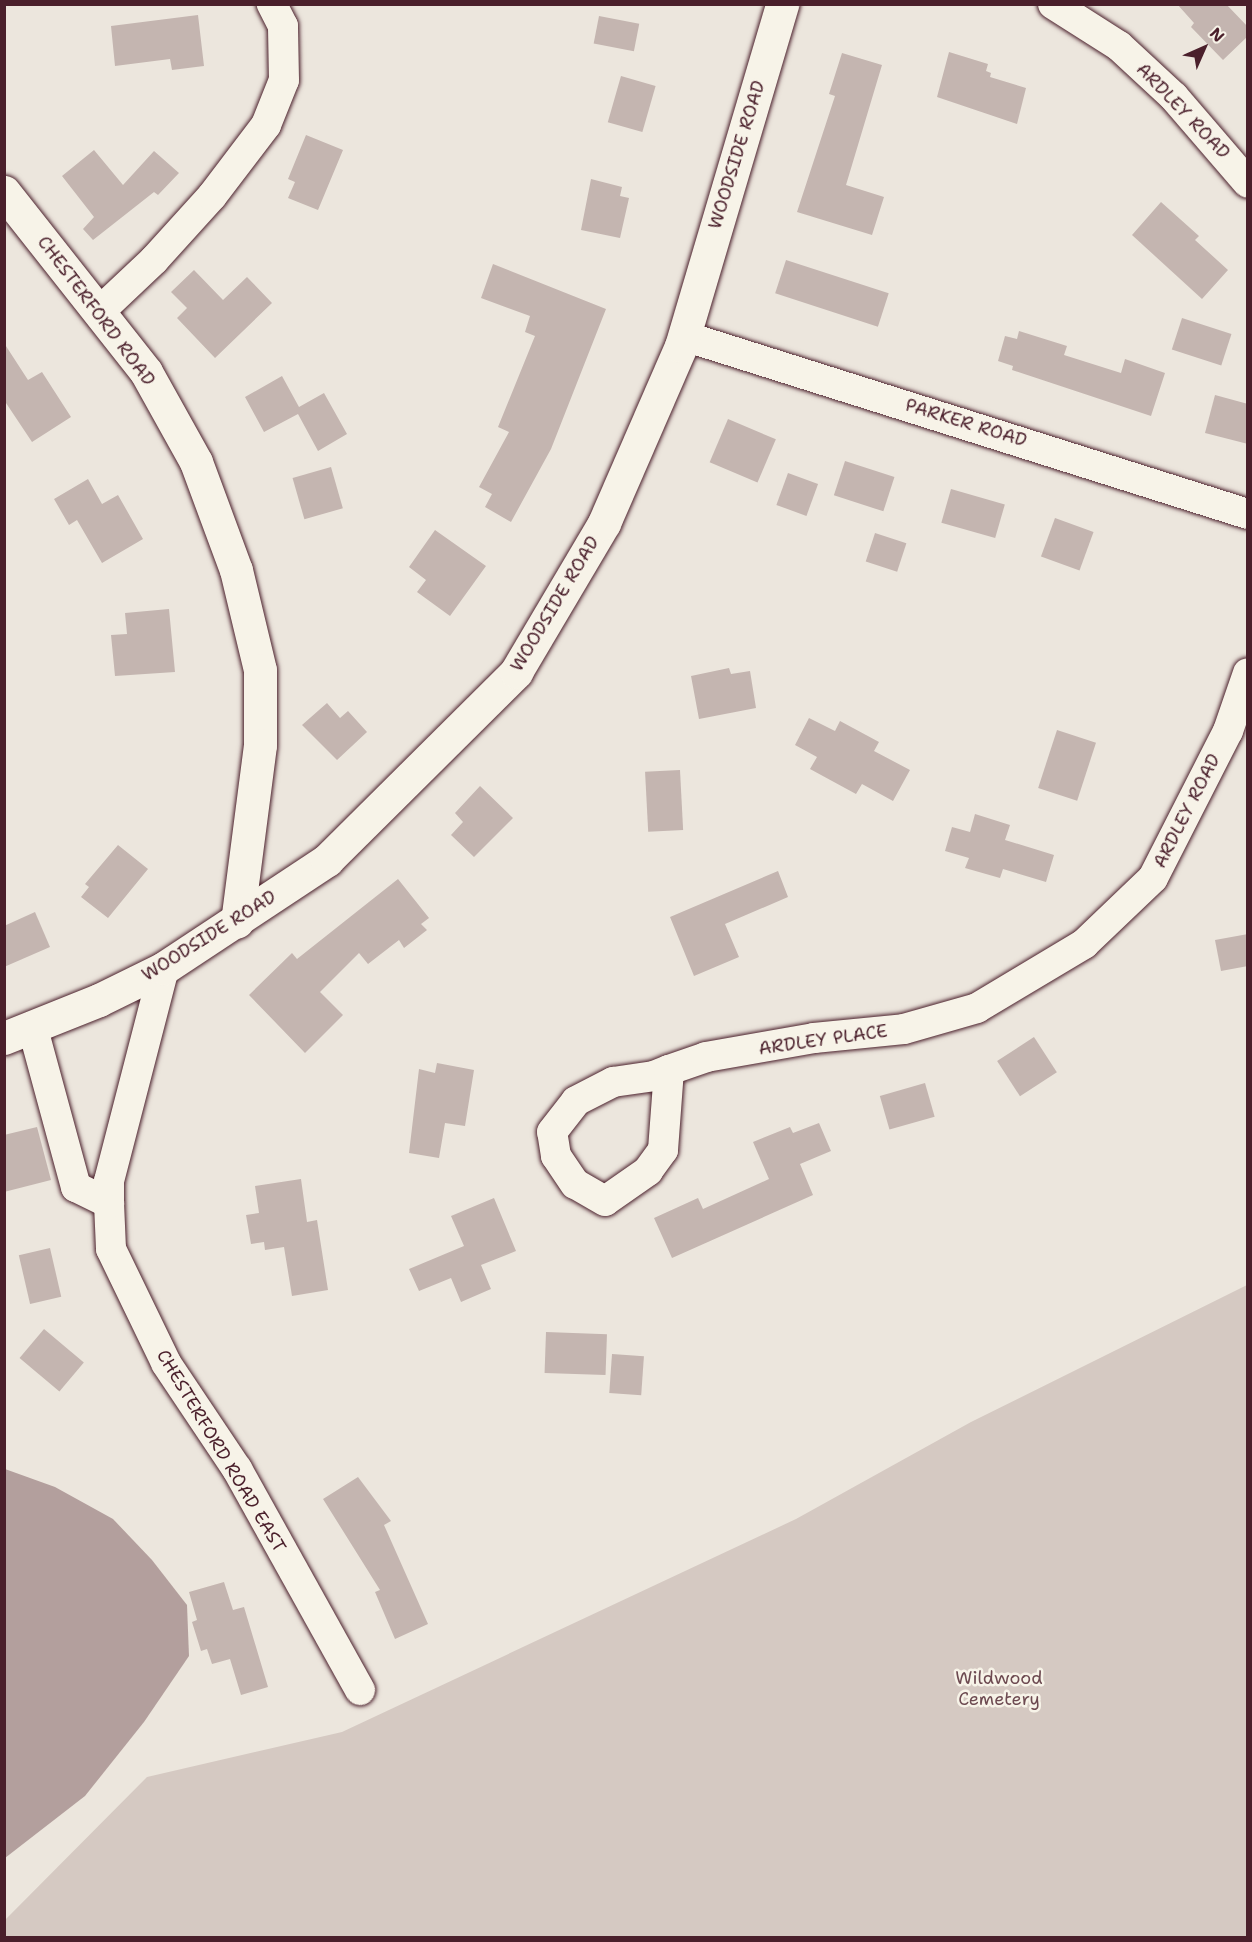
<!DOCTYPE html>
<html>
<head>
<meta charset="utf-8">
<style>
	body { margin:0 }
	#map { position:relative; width:1252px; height:1942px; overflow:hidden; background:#ece6dd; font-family:"Shantell Sans",sans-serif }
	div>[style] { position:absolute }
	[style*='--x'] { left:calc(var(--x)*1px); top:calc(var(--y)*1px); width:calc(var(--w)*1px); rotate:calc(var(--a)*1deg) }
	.green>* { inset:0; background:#d5c9c2 }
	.water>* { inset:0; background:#b39f9d }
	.building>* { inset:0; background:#c4b5b0; transform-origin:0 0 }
	.roads { filter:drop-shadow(0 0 2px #4a1f2b) drop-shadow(0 0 2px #4a1f2b) }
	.minor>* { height:30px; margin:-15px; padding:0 15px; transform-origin:15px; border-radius:15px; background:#f7f3e8 }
	.tertiary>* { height:33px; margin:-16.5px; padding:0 16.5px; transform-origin:16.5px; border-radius:16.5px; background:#f7f3e8 }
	span { translate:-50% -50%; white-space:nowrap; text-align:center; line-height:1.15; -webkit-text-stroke:5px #f7f3e8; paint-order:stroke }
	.street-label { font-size:18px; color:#4a1f2b }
	.park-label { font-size:18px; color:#6d4a51 }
	.frame { position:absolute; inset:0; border:6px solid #4a1f2b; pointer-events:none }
	.north { position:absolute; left:1174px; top:18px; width:60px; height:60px; -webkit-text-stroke:4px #f7f3e8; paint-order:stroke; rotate:45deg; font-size:16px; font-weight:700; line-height:24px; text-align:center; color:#4a1f2b }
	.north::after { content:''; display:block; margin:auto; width:21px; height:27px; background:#4a1f2b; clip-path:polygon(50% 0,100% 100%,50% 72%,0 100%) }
</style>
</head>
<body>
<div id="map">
	<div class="green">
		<i style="clip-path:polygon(1247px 1285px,1247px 1937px,5px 1937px,5px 1920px,147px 1777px,342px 1732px,796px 1519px,971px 1422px)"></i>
	</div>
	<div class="water">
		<i style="clip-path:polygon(5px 1469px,55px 1487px,113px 1519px,152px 1560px,187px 1605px,189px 1656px,144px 1722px,85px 1796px,5px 1858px)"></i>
	</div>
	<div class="building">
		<i style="clip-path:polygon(1177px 4px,1226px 4px,1248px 27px,1248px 36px,1223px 60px,1191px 27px,1194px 23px)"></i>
		<i style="clip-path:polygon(198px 15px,204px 66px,172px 70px,170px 59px,115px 66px,111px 26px)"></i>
		<i style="left:599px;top:16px;width:41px;height:28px;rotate:11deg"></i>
		<i style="clip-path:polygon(949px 52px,988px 64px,986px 71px,991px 73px,990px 77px,1026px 88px,1017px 124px,937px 97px)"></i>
		<i style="clip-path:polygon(842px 53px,882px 65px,846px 185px,884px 197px,872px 235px,797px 212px,835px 96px,829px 94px)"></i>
		<i style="left:621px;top:76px;width:36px;height:48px;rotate:16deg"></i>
		<i style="clip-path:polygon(306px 135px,343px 150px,318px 210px,288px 198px,295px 182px,288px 179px)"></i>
		<i style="clip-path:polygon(94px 150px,123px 185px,154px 151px,179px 173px,158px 195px,154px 192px,93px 240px,83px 229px,94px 217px,62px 176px)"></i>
		<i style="clip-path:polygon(591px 179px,622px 187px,620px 196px,629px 198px,620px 238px,581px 230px)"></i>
		<i style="clip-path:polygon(1161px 202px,1199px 236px,1195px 240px,1228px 270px,1202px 299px,1132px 235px)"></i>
		<i style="left:786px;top:260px;width:108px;height:35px;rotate:18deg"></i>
		<i style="clip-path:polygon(493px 264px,606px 309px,551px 449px,511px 522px,485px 507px,492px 494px,479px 487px,509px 432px,498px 427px,535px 336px,525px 332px,530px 316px,481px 298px)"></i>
		<i style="clip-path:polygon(194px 270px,223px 300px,247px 277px,272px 303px,215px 358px,177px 318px,187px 308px,171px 292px)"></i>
		<i style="left:1182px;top:318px;width:52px;height:33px;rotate:18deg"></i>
		<i style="clip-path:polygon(1019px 331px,1067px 346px,1064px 355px,1121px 373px,1125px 359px,1165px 373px,1151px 416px,1012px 370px,1013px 366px,998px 361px,1005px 336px,1017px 339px)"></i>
		<i style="clip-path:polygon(4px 343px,28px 380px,42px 372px,71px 417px,32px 442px,4px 400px)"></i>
		<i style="clip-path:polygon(282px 376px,299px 407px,324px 393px,347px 434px,318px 451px,298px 414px,264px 432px,245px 397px)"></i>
		<i style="clip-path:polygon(1215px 395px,1248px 404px,1248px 444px,1205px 433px)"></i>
		<i style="left:728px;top:419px;width:52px;height:47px;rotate:23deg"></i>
		<i style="left:845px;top:461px;width:52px;height:36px;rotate:18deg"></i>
		<i style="left:331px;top:467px;width:43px;height:40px;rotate:74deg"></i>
		<i style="left:788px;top:473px;width:32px;height:34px;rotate:20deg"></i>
		<i style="clip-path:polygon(88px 479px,102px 504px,118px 495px,143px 539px,102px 563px,77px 520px,69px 525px,54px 499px)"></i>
		<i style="left:951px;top:489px;width:56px;height:35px;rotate:16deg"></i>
		<i style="left:1055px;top:518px;width:41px;height:41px;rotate:20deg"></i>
		<i style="clip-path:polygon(435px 530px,486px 566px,450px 616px,417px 592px,426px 580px,409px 567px)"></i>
		<i style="left:875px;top:533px;width:33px;height:30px;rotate:18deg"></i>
		<i style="clip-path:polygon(169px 609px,175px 672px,115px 676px,111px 635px,127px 634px,125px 613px)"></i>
		<i style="clip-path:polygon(729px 668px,731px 674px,750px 671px,756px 708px,699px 719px,691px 676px)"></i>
		<i style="clip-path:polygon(327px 703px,340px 718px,348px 711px,367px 732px,337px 760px,302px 725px)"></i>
		<i style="clip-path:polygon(809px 718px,835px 731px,840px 721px,879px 742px,874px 751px,910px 770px,893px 801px,862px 784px,856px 794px,810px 769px,817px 757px,795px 745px)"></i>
		<i style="left:1057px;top:730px;width:41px;height:61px;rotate:18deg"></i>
		<i style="left:680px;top:770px;width:60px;height:35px;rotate:87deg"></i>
		<i style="clip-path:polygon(480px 786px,513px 818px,474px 857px,451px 835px,463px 822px,455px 813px)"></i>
		<i style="clip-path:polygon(975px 814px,1010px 825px,1005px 840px,1054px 855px,1046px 882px,1003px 869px,1000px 878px,965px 868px,969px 858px,945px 851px,952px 827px,970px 832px)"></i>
		<i style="clip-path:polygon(118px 845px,148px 869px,108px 918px,81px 897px,89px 887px,85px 884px)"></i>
		<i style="clip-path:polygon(778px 871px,788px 897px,725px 924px,739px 957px,694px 976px,670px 917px)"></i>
		<i style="clip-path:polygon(398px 879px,429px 918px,421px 924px,427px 930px,404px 948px,399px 940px,368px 964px,359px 953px,320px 992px,343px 1015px,305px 1053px,249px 995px,292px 953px,297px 959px)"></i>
		<i style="clip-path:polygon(35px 912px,50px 947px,4px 967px,4px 926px)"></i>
		<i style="clip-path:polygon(1248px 934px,1248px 966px,1221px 971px,1215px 940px)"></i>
		<i style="left:1034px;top:1037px;width:42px;height:44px;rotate:57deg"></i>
		<i style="clip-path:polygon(437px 1063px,474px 1070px,465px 1126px,445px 1123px,439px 1158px,409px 1153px,419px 1069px,435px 1073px)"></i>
		<i style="left:925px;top:1083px;width:35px;height:47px;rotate:74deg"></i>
		<i style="clip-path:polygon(819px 1123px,831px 1151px,800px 1164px,813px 1195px,672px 1258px,654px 1218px,698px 1198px,703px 1209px,769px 1179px,753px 1142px,790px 1127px,793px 1133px)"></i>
		<i style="clip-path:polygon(37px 1127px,51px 1180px,4px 1192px,4px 1135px)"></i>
		<i style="clip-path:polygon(301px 1179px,307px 1222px,317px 1220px,328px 1290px,292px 1296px,284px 1247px,265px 1250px,264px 1242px,251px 1244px,246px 1215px,259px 1213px,255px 1186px)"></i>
		<i style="clip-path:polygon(494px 1198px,516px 1251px,481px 1265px,491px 1289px,461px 1302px,451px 1278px,419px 1291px,409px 1269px,464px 1246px,451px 1216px)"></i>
		<i style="left:50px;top:1248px;width:50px;height:32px;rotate:77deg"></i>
		<i style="left:44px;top:1329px;width:52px;height:38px;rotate:40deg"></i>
		<i style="left:546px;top:1332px;width:61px;height:41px;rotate:2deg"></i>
		<i style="left:612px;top:1354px;width:32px;height:39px;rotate:4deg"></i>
		<i style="clip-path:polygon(358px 1477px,391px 1521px,384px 1525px,428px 1624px,395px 1639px,375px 1592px,380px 1590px,323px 1499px)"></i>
		<i style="clip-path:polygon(224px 1582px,233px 1610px,244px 1607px,268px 1687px,241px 1695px,230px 1659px,212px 1664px,207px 1649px,201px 1651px,192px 1622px,197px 1620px,189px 1592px)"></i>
	</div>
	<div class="roads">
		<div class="minor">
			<i style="--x:1053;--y:4;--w:78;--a:32.5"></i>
			<i style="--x:1119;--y:46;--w:75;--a:42.8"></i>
			<i style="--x:1174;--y:97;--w:113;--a:49.3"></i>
			<i style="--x:99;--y:312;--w:76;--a:-43.4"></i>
			<i style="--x:154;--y:260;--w:86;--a:-47.8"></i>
			<i style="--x:212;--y:196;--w:89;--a:-52.7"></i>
			<i style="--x:266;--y:125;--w:48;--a:-68.2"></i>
			<i style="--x:284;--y:80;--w:54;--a:-91.1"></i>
			<i style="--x:283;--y:26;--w:25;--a:-117"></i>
			<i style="--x:684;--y:336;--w:591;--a:17.52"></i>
			<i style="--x:33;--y:1029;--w:164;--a:74.8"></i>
			<i style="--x:76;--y:1187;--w:37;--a:26"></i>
			<i style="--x:109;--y:1203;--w:46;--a:87.5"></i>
			<i style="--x:111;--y:1249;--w:127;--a:64.2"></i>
			<i style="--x:166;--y:1363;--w:128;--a:56.2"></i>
			<i style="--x:237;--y:1469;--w:253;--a:60.9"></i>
			<i style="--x:669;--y:1070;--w:80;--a:94.3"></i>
			<i style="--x:663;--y:1150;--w:26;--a:126"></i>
			<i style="--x:648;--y:1171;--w:52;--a:145.1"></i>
			<i style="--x:605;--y:1201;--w:34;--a:-150"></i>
			<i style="--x:575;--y:1184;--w:34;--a:-124"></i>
			<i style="--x:556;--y:1156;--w:24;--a:-99"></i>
			<i style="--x:552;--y:1132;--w:39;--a:-52"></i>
			<i style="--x:576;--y:1101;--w:42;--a:-27.2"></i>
			<i style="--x:613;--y:1082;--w:41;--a:-8.3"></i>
			<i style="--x:654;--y:1076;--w:16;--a:-22"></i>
			<i style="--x:669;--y:1070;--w:39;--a:-19"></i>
			<i style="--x:706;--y:1057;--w:110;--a:-10"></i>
			<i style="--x:814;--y:1038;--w:90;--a:-5.7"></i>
			<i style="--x:904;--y:1029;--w:76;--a:-16"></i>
			<i style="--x:977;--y:1008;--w:125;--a:-30.9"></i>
			<i style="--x:1084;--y:944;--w:95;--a:-43.7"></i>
			<i style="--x:1153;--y:878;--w:165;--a:-63"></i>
			<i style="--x:1228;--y:731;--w:61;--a:-71"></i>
			<i style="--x:109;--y:1203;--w:22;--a:-90"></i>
			<i style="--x:109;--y:1181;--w:220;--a:-75.5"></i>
		</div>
		<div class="tertiary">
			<i style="--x:4;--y:192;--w:229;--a:51.7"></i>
			<i style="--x:146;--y:372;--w:103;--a:60.9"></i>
			<i style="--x:196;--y:462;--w:115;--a:69.7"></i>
			<i style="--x:236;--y:570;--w:103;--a:76.5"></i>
			<i style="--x:260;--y:670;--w:75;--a:90"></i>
			<i style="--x:260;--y:745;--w:178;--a:97.4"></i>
			<i style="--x:4;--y:1038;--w:102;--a:-21.8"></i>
			<i style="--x:99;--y:1000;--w:72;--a:-26.2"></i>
			<i style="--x:164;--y:968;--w:196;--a:-33.5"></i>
			<i style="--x:327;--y:860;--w:267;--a:-44.8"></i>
			<i style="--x:516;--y:672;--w:173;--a:-59.4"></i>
			<i style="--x:604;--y:523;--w:193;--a:-66.5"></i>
			<i style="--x:681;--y:346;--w:357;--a:-73.5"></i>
		</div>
	</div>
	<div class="street-label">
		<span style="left:1183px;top:111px;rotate:46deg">ARDLEY ROAD</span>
		<span style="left:737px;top:155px;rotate:-73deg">WOODSIDE ROAD</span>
		<span style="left:96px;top:311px;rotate:53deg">CHESTERFORD ROAD</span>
		<span style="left:966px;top:423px;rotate:17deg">PARKER ROAD</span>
		<span style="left:555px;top:604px;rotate:-59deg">WOODSIDE ROAD</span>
		<span style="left:1187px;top:811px;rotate:-63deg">ARDLEY ROAD</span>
		<span style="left:209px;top:936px;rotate:-32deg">WOODSIDE ROAD</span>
		<span style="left:823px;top:1040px;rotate:-8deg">ARDLEY PLACE</span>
		<span style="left:221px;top:1451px;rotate:59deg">CHESTERFORD ROAD EAST</span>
	</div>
	<div class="park-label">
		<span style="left:999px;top:1689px">Wildwood<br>Cemetery</span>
	</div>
	<div class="frame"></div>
	<div class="north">N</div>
</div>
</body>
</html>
